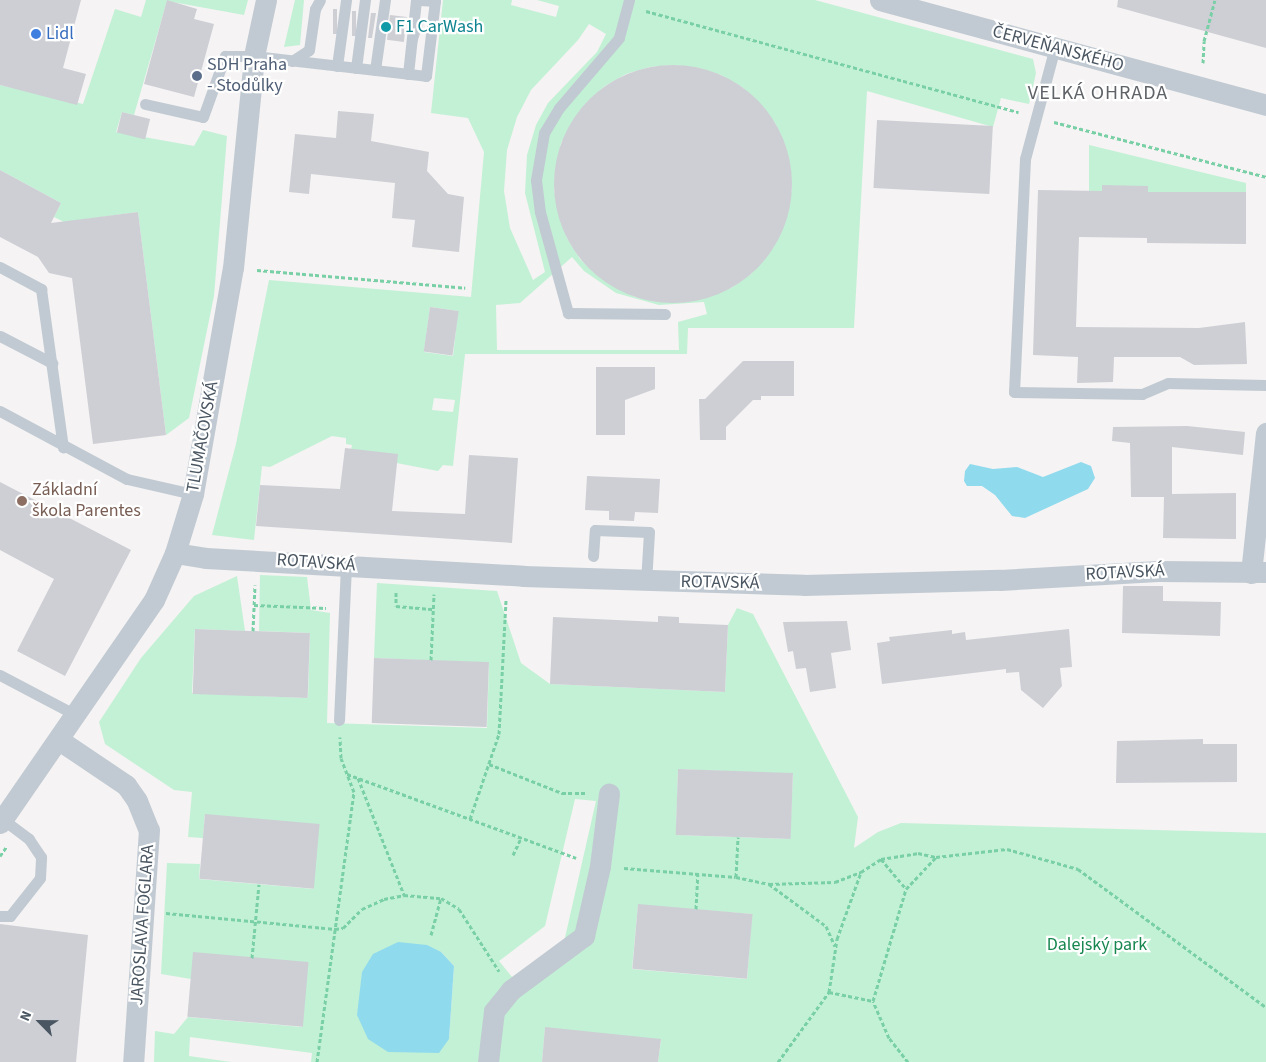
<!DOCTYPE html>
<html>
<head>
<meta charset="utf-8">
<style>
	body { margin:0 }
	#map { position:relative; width:1266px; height:1062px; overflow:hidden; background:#f5f3f3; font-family:"Source Sans 3",sans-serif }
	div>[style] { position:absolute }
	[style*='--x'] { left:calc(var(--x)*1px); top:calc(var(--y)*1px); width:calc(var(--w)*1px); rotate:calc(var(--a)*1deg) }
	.green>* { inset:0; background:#c3f1d5 }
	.water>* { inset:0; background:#90daee }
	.building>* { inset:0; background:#cdcfd5; transform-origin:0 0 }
	.round { border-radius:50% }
	.path>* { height:3px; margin-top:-1.5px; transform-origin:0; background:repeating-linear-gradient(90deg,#7ad0a6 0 4px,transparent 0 6.5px) }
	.service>* { height:11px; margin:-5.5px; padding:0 5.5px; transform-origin:5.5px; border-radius:5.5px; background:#c1cad2 }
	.minor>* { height:21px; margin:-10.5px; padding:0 10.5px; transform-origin:10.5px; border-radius:10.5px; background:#c1cad2 }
	.dots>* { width:14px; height:14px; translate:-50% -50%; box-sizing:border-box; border:2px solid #fff; border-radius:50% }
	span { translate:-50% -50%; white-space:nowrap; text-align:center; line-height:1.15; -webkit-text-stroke:4.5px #fff; paint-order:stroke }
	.culture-label { font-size:18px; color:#0d838f }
	.left { translate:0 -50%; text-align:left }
	.shop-label { font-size:18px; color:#366cbe }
	.street-label { font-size:18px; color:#4a5661 }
	.service-label { font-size:18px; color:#4e5e75 }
	.education-label { font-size:18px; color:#785e54 }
	.park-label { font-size:18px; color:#17864f }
	.quarter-label { font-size:20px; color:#5f6368; letter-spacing:1px }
	.north { position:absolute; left:15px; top:997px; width:50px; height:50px; -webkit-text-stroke:4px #fff; paint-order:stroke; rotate:293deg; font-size:14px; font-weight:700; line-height:20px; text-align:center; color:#4a5661 }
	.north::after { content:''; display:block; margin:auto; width:18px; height:22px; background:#4a5661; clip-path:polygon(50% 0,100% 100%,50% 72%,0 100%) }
</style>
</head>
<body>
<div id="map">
	<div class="green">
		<i style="clip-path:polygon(146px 0,248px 0,244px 15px,167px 1px,134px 115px,122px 112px,116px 132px,194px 146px,203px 130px,227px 136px,214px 296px,189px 418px,166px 435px,138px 212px,64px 222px,54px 217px,61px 203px,0 170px,0 85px,83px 104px,115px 9px,141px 17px)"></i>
		<i style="clip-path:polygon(295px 0,304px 0,300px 45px,284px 47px)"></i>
		<i style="clip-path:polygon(evenodd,443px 0,512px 0,511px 5px,556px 17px,559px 6px,537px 0,815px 0,1033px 59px,1036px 73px,1029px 104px,1001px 98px,993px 127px,867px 91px,854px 328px,688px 328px,687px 354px,465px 354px,453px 466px,443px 465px,438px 471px,350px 454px,352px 445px,346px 444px,346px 438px,332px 436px,270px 467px,262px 466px,254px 540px,212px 535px,236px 444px,269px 280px,471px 297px,484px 152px,468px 118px,431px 113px,443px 0,589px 24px,606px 34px,597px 52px,548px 103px,536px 125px,527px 155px,525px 193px,545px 272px,533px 280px,510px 228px,504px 191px,507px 150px,517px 117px,531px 90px,578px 40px,589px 24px,443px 0,674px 65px,698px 68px,721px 75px,742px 87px,760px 104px,775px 123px,785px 145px,792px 187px,788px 212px,780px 235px,751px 274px,731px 288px,708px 297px,684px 302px,635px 297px,598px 276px,580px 259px,567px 238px,554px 191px,561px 143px,587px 102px,605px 86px,626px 74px,650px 67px,674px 65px,443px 0,572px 257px,584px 271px,616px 293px,659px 305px,704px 302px,707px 314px,678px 322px,679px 350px,497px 350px,496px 305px,520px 303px,572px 257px,443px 0,430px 307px,458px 311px,453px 356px,424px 352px,430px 307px,443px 0,434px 398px,455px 400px,453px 412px,432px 410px,434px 398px)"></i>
		<i style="clip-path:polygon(1089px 145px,1246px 183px,1246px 192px,1148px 192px,1147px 186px,1126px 186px,1125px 191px,1089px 191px)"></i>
		<i style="clip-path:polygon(evenodd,260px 575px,307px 577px,311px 610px,330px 613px,327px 723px,487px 728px,489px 663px,374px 658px,377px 583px,497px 591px,521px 663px,550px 684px,725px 692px,728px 625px,737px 608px,753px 614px,858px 817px,854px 848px,878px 832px,901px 823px,1266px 833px,1266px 1062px,658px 1062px,661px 1040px,545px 1028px,542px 1062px,311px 1062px,312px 1053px,190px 1037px,189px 1056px,231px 1062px,154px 1062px,155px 1031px,174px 1034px,188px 1017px,302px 1027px,308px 963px,194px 953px,191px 979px,161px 974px,167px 863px,200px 864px,199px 879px,314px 889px,205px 814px,203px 838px,188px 837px,192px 792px,174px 790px,105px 744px,99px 722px,141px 658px,194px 596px,237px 576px,245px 631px,195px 629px,192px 693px,308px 698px,310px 633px,259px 631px,260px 575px,678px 769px,793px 774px,790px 839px,676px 835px,678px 769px,260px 575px,575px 799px,596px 801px,564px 942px,512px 977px,499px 961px,545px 926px,575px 799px,260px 575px,638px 905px,752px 914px,747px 979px,632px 969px,638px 905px,260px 575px,441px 952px,454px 966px,449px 1039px,441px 952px)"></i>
	</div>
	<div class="water">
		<i style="clip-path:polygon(1081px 462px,1091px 466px,1095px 478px,1088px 489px,1025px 518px,1012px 516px,995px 495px,982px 486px,967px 486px,964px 481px,965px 471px,970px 464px,993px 469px,1017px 467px,1043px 477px)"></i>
		<i style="clip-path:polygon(398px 942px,427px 945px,441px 952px,454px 966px,449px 1039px,439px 1053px,388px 1052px,368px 1039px,357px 1015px,362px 972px,373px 954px)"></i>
	</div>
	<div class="building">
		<i style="clip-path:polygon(0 0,81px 0,63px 68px,86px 74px,77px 105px,0 85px)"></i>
		<i style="clip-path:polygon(167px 0,197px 9px,194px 19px,214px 24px,194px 97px,144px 84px)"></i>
		<i style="clip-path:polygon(1118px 0,1266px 0,1266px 48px,1117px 7px)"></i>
		<i style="left:333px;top:9px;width:4px;height:25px"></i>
		<i style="left:352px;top:11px;width:4px;height:25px"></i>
		<i style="clip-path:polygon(371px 13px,376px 13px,372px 38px,368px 38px)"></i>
		<i style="left:390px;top:15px;width:17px;height:25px;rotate:7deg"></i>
		<i style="left:422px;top:18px;width:3px;height:25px;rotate:18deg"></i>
		<i class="round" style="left:554px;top:65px;width:238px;height:238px"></i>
		<i style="clip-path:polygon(338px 111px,374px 114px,371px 141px,429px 152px,427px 171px,448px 194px,464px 197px,459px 252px,412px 247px,415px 220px,392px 218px,395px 183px,311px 174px,309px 194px,289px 192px,295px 134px,336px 138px)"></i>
		<i style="left:122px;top:112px;width:29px;height:21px;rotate:14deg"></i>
		<i style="left:877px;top:120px;width:116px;height:68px;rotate:3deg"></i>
		<i style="clip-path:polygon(0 170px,61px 203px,51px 223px,138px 212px,166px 435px,93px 444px,72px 278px,49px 273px,38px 257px,0 237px)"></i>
		<i style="clip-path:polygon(1102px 185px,1148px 186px,1148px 192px,1246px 192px,1246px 244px,1147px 243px,1147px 238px,1079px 237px,1076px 327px,1199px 328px,1245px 322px,1247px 364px,1194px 365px,1180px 357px,1114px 357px,1113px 382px,1077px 383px,1078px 357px,1033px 355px,1038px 190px,1102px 191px)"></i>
		<i style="left:430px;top:307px;width:29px;height:45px;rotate:8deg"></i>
		<i style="clip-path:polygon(743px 361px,794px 361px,794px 396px,761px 396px,761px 400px,753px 400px,726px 427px,726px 440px,700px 440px,699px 399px,705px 399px)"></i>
		<i style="clip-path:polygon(596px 367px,655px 367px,655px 389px,625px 400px,625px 435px,596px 435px)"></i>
		<i style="clip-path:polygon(1187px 426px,1245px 432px,1243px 455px,1172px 447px,1172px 494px,1236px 493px,1236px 539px,1163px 538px,1164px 497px,1131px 497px,1130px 443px,1112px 441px,1113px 427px)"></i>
		<i style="clip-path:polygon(345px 448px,398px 454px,392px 511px,465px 514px,469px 455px,518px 458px,512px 543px,256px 526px,260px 485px,340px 489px)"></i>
		<i style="clip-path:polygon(587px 476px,660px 479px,658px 513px,635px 512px,634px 521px,609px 520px,609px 511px,585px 510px)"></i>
		<i style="clip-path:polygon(0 482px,131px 550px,65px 676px,17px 651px,54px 579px,0 550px)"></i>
		<i style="clip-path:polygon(1123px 586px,1163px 586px,1163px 601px,1221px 602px,1220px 636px,1122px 633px)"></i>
		<i style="clip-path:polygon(658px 616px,679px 617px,679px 623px,728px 625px,725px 692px,550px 684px,553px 617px,658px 622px)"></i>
		<i style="clip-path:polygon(847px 621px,851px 650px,831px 653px,836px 688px,810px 692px,806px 668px,796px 669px,793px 651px,788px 652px,783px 622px)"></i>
		<i style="left:195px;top:629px;width:115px;height:65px;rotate:2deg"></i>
		<i style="clip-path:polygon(1069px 629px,1072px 667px,1060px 668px,1062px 686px,1043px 708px,1021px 690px,1019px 672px,1006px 673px,1006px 669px,882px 684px,877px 643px,890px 641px,889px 637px,952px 630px,952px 634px,965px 632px,966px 640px)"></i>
		<i style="left:374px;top:658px;width:115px;height:65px;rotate:2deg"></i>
		<i style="clip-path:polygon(1203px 739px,1203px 744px,1237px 744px,1237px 782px,1116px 783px,1117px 741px)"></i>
		<i style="left:678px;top:769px;width:115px;height:66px;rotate:2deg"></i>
		<i style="left:205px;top:814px;width:115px;height:65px;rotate:5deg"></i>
		<i style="left:638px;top:904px;width:115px;height:65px;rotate:5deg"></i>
		<i style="clip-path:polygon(0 924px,88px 935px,76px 1062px,0 1062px)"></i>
		<i style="left:193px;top:952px;width:116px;height:65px;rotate:5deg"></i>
		<i style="clip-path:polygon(545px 1027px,661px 1039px,658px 1062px,542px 1062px)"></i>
	</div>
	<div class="path">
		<i style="--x:646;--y:11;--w:386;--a:15.2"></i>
		<i style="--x:1203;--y:63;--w:22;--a:-87"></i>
		<i style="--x:1204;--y:41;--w:42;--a:-75"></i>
		<i style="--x:1054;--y:122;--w:219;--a:14.5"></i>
		<i style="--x:257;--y:270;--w:209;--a:4.9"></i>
		<i style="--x:396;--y:592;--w:14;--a:90"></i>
		<i style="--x:396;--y:606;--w:38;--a:5"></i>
		<i style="--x:254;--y:605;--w:72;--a:2.4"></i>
		<i style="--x:253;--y:631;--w:46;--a:-87.5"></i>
		<i style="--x:431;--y:660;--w:66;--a:-87.4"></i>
		<i style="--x:489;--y:764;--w:79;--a:21.7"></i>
		<i style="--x:562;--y:793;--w:24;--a:0"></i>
		<i style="--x:347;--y:774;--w:244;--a:20.1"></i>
		<i style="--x:358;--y:778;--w:126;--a:68.5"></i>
		<i style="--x:470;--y:819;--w:90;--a:-71.2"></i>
		<i style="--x:499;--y:734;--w:134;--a:-87"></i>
		<i style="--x:513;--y:855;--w:19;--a:-65"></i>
		<i style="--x:0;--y:856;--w:12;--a:-55"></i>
		<i style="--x:881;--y:859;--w:39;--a:50"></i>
		<i style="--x:624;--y:868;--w:112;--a:4.6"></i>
		<i style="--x:736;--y:877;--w:34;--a:12"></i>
		<i style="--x:769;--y:884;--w:71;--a:36.4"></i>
		<i style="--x:826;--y:926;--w:22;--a:66"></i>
		<i style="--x:736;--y:877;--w:40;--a:-87.1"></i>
		<i style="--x:769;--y:884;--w:66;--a:-1.7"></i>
		<i style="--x:835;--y:882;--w:28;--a:-21"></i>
		<i style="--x:696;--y:909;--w:35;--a:-87"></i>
		<i style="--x:166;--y:913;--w:170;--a:5.4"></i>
		<i style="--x:335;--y:929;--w:8;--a:-7"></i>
		<i style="--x:343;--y:928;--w:27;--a:-45"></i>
		<i style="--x:362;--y:909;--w:24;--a:-24"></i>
		<i style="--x:384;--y:899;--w:20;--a:-11"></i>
		<i style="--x:404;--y:895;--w:37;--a:5"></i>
		<i style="--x:441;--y:898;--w:21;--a:31"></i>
		<i style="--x:459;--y:909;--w:74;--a:57.2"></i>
		<i style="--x:431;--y:935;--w:38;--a:-75"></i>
		<i style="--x:252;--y:958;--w:74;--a:-84.6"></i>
		<i style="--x:829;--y:992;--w:54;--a:-81.4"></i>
		<i style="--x:837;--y:939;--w:71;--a:-70.3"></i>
		<i style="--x:861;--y:872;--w:24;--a:-33"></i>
		<i style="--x:881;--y:859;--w:37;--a:-9"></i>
		<i style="--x:918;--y:853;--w:18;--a:13"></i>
		<i style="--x:317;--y:1062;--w:273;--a:-82.2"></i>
		<i style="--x:354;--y:792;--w:36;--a:-111"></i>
		<i style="--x:341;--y:758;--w:21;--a:-93"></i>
		<i style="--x:778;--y:1062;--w:87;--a:-53.9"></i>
		<i style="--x:829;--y:992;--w:45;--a:11.6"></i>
		<i style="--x:908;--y:1062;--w:31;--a:-128"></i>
		<i style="--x:889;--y:1038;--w:40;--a:-113.4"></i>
		<i style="--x:873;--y:1001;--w:117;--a:-73.6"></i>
		<i style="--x:906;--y:889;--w:44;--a:-46.8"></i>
		<i style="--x:936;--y:857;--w:71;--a:-6.4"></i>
		<i style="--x:1007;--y:849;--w:74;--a:15.7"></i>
		<i style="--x:1078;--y:869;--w:233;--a:36.3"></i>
	</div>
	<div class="service">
		<i style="--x:629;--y:0;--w:39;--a:105"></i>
		<i style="--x:619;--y:38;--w:92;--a:130.6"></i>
		<i style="--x:559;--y:108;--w:29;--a:121"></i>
		<i style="--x:544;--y:133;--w:48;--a:99.7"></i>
		<i style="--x:536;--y:180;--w:32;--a:83"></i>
		<i style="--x:540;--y:212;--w:105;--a:74.5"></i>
		<i style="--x:568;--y:313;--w:97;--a:0.6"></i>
		<i style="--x:1055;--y:47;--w:116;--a:105"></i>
		<i style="--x:1025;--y:159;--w:233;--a:92.7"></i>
		<i style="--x:1014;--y:392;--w:128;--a:0.9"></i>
		<i style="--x:1142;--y:394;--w:28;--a:-23"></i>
		<i style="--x:1168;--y:383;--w:98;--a:1.2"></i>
		<i style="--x:292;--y:61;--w:20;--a:-33"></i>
		<i style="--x:309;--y:50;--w:41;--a:-81.7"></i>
		<i style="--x:315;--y:9;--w:10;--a:-61"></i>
		<i style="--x:337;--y:66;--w:67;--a:-82.2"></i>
		<i style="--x:356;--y:68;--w:69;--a:-82.5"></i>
		<i style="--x:375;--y:70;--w:71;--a:-81.9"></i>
		<i style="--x:408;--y:74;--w:74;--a:-83.8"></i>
		<i style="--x:145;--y:104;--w:59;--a:12.6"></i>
		<i style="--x:203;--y:117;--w:65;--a:-70.2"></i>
		<i style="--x:225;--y:56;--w:29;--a:0"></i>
		<i style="--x:254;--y:56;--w:173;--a:6.6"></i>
		<i style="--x:426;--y:76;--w:76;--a:-83.2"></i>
		<i style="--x:435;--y:1;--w:15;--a:-176"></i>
		<i style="--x:0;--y:267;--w:47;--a:28.2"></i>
		<i style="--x:41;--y:289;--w:160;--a:82.1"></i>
		<i style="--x:0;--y:336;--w:59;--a:27.4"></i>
		<i style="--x:0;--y:411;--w:144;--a:28.2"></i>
		<i style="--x:127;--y:479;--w:68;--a:12.8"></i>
		<i style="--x:593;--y:556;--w:26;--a:-86"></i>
		<i style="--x:595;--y:530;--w:54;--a:2.1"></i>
		<i style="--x:649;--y:532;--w:50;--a:93.4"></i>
		<i style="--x:0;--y:675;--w:86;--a:27.8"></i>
		<i style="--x:339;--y:720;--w:154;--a:-87.4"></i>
		<i style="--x:0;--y:916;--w:10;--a:0"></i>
		<i style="--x:10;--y:916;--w:48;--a:-51.7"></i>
		<i style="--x:40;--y:878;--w:21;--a:-87"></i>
		<i style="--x:41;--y:857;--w:22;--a:-124"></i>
		<i style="--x:29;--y:839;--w:34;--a:-143"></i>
	</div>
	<div class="minor">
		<i style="--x:880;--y:0;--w:400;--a:15.2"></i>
		<i style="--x:175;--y:553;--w:31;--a:9"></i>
		<i style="--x:206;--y:558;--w:318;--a:3.2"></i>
		<i style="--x:523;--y:576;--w:281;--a:1.8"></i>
		<i style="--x:804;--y:585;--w:196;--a:-1.5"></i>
		<i style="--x:1000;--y:580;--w:158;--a:-3.3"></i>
		<i style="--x:1158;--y:571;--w:108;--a:0.5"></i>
		<i style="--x:1251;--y:573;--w:141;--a:-83.9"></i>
		<i style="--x:59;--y:740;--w:81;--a:33.9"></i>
		<i style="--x:126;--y:785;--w:19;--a:55"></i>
		<i style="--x:137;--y:801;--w:31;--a:68"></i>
		<i style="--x:149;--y:830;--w:233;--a:93.9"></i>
		<i style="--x:0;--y:823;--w:271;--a:-55.4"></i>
		<i style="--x:154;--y:600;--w:51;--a:-65.9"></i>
		<i style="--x:175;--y:553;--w:62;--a:-73"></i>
		<i style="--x:193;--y:494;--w:230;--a:-80"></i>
		<i style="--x:233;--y:268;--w:213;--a:-84.3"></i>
		<i style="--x:254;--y:56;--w:57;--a:-77.9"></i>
		<i style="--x:488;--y:1062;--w:51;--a:-83.3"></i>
		<i style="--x:494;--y:1011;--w:27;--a:-51"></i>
		<i style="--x:511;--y:990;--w:91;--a:-36.5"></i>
		<i style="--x:584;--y:936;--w:72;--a:-77.1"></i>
		<i style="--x:600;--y:866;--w:73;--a:-82.9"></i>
	</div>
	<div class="dots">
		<i style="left:386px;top:27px;background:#0f9aa8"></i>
		<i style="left:36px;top:34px;background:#3f7fe0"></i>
		<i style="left:197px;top:76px;background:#5c6f8a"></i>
		<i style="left:22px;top:501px;background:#8d6e63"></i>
	</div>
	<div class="culture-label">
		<span class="left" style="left:396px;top:27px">F1 CarWash</span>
	</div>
	<div class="shop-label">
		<span class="left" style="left:46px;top:34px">Lidl</span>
	</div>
	<div class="street-label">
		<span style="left:1058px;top:49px;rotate:15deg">ČERVEŇANSKÉHO</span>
		<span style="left:203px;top:437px;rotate:-80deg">TLUMAČOVSKÁ</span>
		<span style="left:316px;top:563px;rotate:4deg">ROTAVSKÁ</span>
		<span style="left:1125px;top:573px;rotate:-3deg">ROTAVSKÁ</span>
		<span style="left:720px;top:583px;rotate:1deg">ROTAVSKÁ</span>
		<span style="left:143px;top:925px;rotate:-86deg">JAROSLAVA FOGLARA</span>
	</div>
	<div class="service-label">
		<span class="left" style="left:207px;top:76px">SDH Praha<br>- Stodůlky</span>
	</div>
	<div class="education-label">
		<span class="left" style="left:32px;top:501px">Základní<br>škola Parentes</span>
	</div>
	<div class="park-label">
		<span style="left:1097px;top:945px">Dalejský park</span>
	</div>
	<div class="quarter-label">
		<span style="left:1098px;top:93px">VELKÁ OHRADA</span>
	</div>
	<div class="north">N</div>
</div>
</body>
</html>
